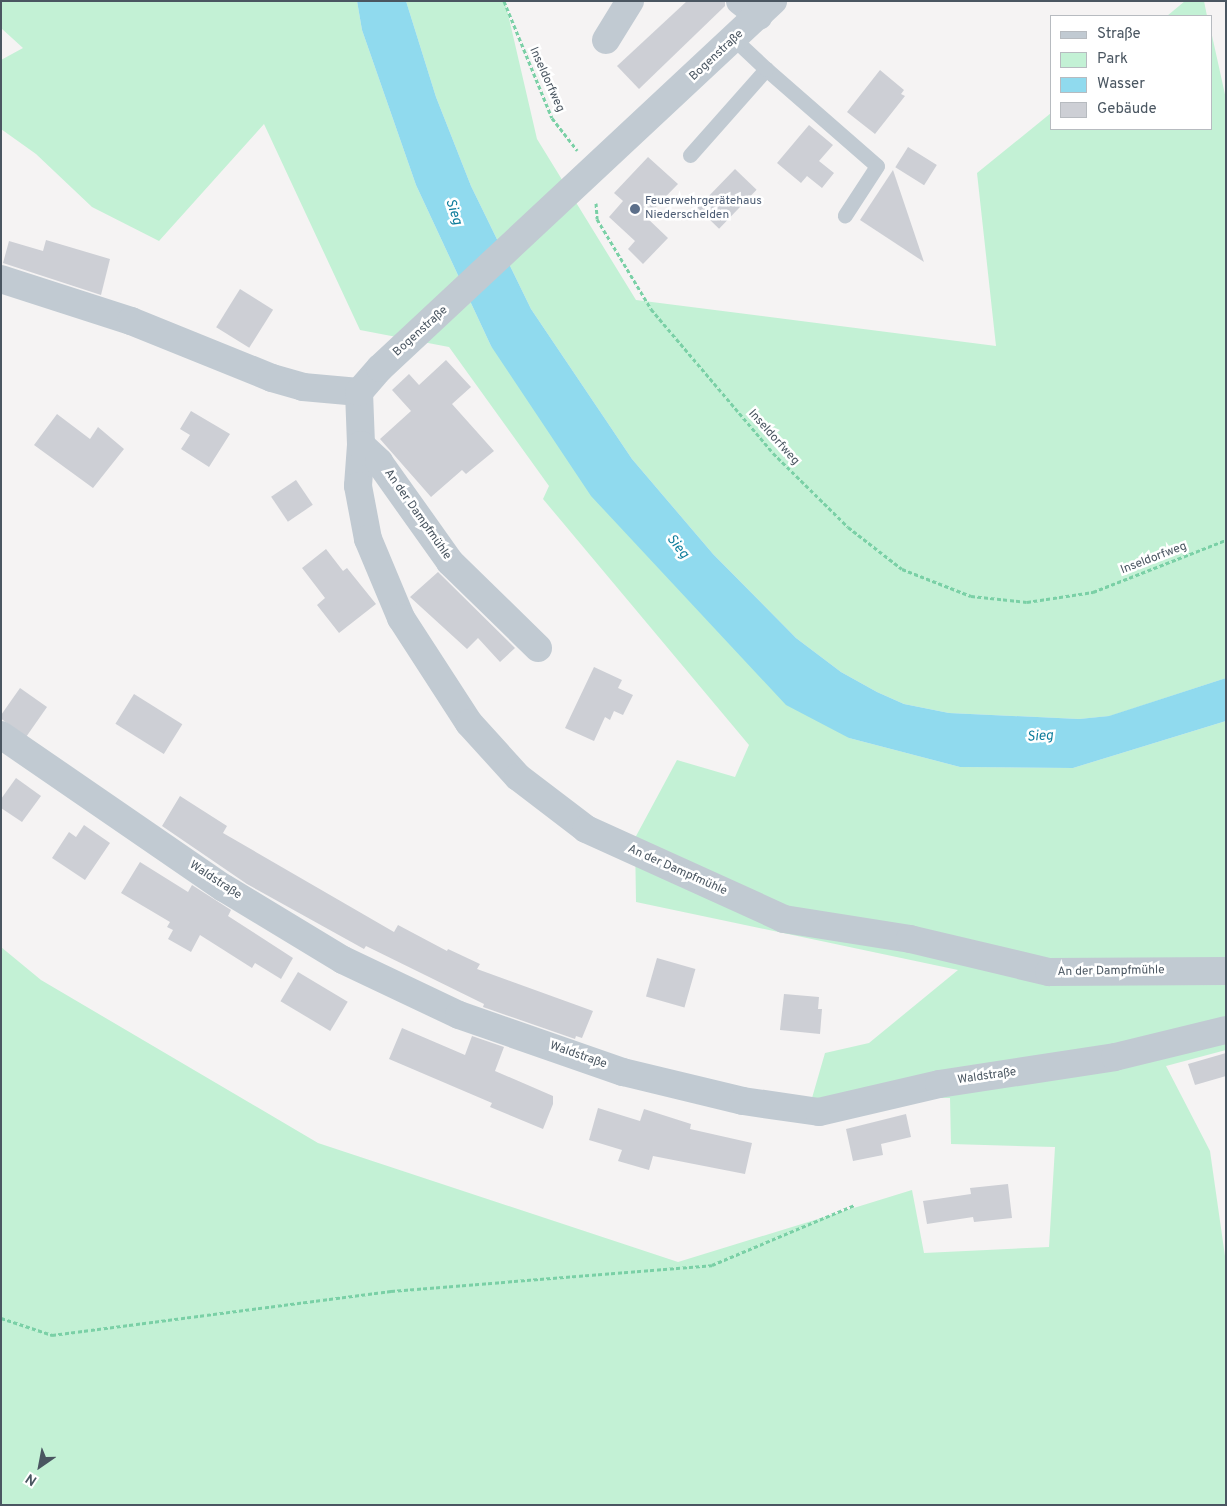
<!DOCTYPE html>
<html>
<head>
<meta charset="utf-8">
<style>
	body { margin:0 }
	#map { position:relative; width:1227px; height:1506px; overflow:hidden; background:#f5f3f3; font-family:Overpass,sans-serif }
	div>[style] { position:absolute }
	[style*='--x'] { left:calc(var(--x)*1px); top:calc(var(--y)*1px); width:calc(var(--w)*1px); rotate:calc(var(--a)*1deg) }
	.green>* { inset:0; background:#c3f1d5 }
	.water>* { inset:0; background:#90daee }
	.building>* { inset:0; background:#cdcfd5; transform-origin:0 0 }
	.path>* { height:3px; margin-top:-1.5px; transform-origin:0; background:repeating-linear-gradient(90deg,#7ad0a6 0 4px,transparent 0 6.5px) }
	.service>* { height:15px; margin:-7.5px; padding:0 7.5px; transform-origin:7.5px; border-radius:7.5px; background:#c1cad2 }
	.minor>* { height:28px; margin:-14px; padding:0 14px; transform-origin:14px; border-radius:14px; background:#c1cad2 }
	.dots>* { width:14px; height:14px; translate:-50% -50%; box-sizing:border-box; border:2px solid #fff; border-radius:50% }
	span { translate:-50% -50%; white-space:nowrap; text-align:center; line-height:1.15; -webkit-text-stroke:5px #fff; paint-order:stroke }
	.street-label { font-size:12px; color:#4a5661 }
	.service-label { font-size:12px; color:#4e5e75 }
	.left { translate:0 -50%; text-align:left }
	.water-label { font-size:14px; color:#0c7c9b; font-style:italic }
	.frame { position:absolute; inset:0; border:2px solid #4a5661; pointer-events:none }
	.legend { position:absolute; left:1050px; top:15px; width:162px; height:115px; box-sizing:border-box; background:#fff; border:1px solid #b7bbc0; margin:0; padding:6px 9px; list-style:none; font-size:15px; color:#4a5661 }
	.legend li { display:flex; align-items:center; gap:10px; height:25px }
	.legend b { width:25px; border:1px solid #b7bbc0 }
	.north { position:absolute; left:15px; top:1441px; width:50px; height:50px; -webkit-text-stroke:4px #fff; paint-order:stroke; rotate:213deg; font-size:14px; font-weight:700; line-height:20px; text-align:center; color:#4a5661 }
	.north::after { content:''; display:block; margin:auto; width:18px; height:22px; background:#4a5661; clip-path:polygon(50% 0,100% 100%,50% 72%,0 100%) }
</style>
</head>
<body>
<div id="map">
	<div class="green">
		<i style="clip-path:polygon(1px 1px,357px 1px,362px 30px,416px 185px,491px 346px,849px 738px,960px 767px,1073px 768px,1226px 721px,1226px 1050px,1166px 1066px,1210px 1151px,1226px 1263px,1226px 1505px,1px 1505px,1px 947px,41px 980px,318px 1143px,678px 1262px,912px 1190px,924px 1253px,1049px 1247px,1055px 1147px,951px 1144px,950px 1098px,812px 1098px,825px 1053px,869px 1043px,958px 970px,636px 902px,635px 838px,677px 760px,735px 777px,749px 745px,543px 499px,549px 486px,449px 347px,360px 330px,264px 124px,159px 241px,92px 207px,36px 154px,1px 129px,1px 60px,23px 48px,1px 28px)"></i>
		<i style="clip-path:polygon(406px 1px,505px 1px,537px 139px,636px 300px,996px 346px,977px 173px,1051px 113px,1051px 129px,1211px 129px,1211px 31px,1226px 99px,1226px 678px,1110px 716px,1079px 719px,949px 713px,904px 704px,877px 692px,841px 672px,796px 638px,713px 554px,632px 459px,531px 309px,471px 186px,436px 97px)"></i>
		<i style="clip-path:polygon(1185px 1px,1204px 1px,1207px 16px,1167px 16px)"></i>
	</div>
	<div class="water">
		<i style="clip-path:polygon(357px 1px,406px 1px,436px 97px,471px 186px,531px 309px,632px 459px,713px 554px,796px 638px,841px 672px,877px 692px,904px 704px,949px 713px,1079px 719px,1109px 716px,1226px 678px,1226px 721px,1073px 768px,960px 767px,849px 738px,786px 705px,591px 496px,491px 346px,416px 185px,362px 30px)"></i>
	</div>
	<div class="building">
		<i style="clip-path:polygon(687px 1px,725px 1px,725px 6px,639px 89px,617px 66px)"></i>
		<i style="clip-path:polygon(880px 70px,904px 90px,901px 94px,905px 96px,875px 134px,847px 112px)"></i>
		<i style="clip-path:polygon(809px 125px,833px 145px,819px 161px,834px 173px,822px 188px,807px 176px,801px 183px,777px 163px)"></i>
		<i style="left:908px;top:147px;width:34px;height:24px;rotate:32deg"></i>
		<i style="clip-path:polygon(648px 157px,678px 184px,646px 217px,668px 238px,643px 264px,628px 249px,635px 241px,609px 217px,623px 201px,614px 193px)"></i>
		<i style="left:735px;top:169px;width:30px;height:54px;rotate:44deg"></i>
		<i style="clip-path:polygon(893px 170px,924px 262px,860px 220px)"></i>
		<i style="clip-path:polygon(46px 240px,110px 259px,101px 295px,3px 263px,9px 241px,43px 251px)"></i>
		<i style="left:240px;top:289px;width:39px;height:45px;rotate:32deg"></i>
		<i style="clip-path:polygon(446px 360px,471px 387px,452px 404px,494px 451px,466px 474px,462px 470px,431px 497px,380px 439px,411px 411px,392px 390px,409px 374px,419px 385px)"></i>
		<i style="clip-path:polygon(191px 411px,230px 434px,209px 467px,181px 449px,190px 435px,180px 429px)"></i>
		<i style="clip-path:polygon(57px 414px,90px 439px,98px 427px,124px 449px,93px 488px,34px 445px)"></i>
		<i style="left:296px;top:480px;width:30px;height:30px;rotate:56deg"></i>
		<i style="clip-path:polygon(326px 549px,343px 571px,347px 568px,376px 604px,339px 633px,317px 605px,325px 598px,302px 568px)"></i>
		<i style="clip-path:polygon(438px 572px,515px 648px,500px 662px,478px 638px,467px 649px,410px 597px)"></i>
		<i style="clip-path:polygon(594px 667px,622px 680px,618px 688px,633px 695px,623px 715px,614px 711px,610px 720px,605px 717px,594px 741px,565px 728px)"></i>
		<i style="left:20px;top:688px;width:33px;height:36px;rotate:35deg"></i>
		<i style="left:134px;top:694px;width:57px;height:35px;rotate:32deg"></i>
		<i style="clip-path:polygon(16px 778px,41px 796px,22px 822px,1px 808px,1px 799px)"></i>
		<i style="clip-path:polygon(180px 796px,227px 826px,223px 833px,394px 932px,398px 925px,447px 951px,448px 949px,480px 964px,477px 969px,593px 1011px,582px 1038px,576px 1036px,575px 1039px,483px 1007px,484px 1004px,366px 946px,364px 949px,247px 884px,162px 826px)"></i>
		<i style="clip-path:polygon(84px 825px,110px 843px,85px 880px,52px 858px,69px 832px,76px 837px)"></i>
		<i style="clip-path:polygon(140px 862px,188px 892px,192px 885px,231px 910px,228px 916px,293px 958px,281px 979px,255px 963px,252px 968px,200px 935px,191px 952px,168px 939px,173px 930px,167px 927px,170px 922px,121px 893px)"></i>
		<i style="left:657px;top:958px;width:40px;height:40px;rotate:16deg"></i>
		<i style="left:298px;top:972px;width:58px;height:34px;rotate:31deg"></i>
		<i style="clip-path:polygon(784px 994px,819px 997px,818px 1009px,822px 1009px,820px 1034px,780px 1030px)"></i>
		<i style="clip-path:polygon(402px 1028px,465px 1055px,472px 1036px,504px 1047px,495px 1071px,553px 1096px,553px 1104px,543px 1129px,490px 1107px,492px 1103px,389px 1059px)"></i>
		<i style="clip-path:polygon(1226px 1053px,1226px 1076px,1195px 1085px,1188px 1064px)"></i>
		<i style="clip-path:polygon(598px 1108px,640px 1121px,644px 1109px,691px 1124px,690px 1129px,752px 1143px,745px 1174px,653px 1156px,649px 1170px,618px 1161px,622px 1150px,589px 1140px)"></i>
		<i style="clip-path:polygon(906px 1114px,911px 1137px,881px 1144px,883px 1155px,853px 1161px,846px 1129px)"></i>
		<i style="clip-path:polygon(1008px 1184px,1012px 1218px,974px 1222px,973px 1217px,927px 1224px,923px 1201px,971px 1194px,970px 1188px)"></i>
	</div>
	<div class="path">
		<i style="--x:504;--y:1;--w:126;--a:67.7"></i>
		<i style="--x:552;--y:118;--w:41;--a:52"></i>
		<i style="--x:596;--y:203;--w:16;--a:86"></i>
		<i style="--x:597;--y:219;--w:105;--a:59"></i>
		<i style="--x:651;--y:309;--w:189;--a:49.7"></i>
		<i style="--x:773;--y:453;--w:105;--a:44.6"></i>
		<i style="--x:848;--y:527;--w:68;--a:37.9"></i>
		<i style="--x:902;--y:569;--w:74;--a:21.4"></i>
		<i style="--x:971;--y:596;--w:56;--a:6.1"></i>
		<i style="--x:1027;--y:602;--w:67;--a:-8.6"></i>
		<i style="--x:1093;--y:592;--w:143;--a:-21.4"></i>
		<i style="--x:1;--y:1318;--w:54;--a:18.4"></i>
		<i style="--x:52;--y:1335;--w:342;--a:-7.4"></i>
		<i style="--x:391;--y:1291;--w:322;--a:-4.6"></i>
		<i style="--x:712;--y:1265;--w:155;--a:-22.8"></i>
	</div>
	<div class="service">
		<i style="--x:766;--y:69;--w:147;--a:41.1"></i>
		<i style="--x:877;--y:166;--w:59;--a:123.1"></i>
		<i style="--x:690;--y:155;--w:115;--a:-48.5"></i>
		<i style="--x:766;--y:69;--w:44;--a:-136.8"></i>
	</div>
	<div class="minor">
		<i style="--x:740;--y:1;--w:24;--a:38"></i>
		<i style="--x:606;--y:40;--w:46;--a:-58.4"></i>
		<i style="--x:1;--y:279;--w:137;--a:17.9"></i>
		<i style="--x:131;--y:321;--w:152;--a:22"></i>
		<i style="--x:272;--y:378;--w:32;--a:16"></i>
		<i style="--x:303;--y:387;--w:56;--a:5.1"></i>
		<i style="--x:359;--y:392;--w:53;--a:87.8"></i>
		<i style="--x:361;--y:445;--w:41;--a:94.2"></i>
		<i style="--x:358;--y:486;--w:54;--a:79.3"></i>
		<i style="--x:368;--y:539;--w:86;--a:67.3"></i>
		<i style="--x:401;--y:618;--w:125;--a:57.1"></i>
		<i style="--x:469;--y:723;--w:73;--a:47.8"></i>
		<i style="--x:518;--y:777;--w:86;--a:37.4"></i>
		<i style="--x:586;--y:829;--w:217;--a:24.4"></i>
		<i style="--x:784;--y:919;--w:128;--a:9"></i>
		<i style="--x:910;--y:939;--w:143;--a:13.4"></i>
		<i style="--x:1049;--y:972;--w:177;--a:-0.3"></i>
		<i style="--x:359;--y:392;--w:32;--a:-49"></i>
		<i style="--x:380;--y:368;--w:538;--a:-43.04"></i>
		<i style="--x:361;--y:445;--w:25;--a:43"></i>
		<i style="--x:379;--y:462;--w:123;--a:54.6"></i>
		<i style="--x:450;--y:562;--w:123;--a:44.3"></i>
		<i style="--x:1;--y:735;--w:270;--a:34.5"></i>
		<i style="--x:224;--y:888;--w:139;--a:31.2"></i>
		<i style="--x:343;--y:960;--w:128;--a:25.4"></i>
		<i style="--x:459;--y:1015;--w:174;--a:19.2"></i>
		<i style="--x:623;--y:1072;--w:123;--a:13.6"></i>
		<i style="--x:743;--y:1101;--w:77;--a:8.2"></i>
		<i style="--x:819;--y:1112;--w:123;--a:-13.1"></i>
		<i style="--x:939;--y:1084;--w:178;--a:-8.7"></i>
		<i style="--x:1115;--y:1057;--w:114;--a:-13.7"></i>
	</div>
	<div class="dots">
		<i style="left:635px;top:209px;background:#5c6f8a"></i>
	</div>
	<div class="street-label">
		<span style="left:717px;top:56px;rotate:-43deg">Bogenstraße</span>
		<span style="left:546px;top:80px;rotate:66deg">Inseldorfweg</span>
		<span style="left:421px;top:332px;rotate:-42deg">Bogenstraße</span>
		<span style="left:773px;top:438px;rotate:48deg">Inseldorfweg</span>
		<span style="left:417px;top:515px;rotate:55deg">An der Dampfmühle</span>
		<span style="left:1154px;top:559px;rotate:-21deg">Inseldorfweg</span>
		<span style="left:677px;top:871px;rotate:24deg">An der Dampfmühle</span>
		<span style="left:215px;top:881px;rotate:33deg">Waldstraße</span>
		<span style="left:1111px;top:972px;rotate:-1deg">An der Dampfmühle</span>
		<span style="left:578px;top:1056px;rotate:19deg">Waldstraße</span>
		<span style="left:987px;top:1077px;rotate:-8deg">Waldstraße</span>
	</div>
	<div class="service-label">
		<span class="left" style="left:645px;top:209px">Feuerwehrgerätehaus<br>Niederschelden</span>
	</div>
	<div class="water-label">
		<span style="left:453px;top:212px;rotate:72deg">Sieg</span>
		<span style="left:677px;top:547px;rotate:51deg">Sieg</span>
		<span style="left:1040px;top:737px;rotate:-3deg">Sieg</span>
	</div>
	<div class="frame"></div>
	<ul class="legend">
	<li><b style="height:6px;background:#c1cad2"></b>Straße</li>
	<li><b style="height:14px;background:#c3f1d5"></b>Park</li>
	<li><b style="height:14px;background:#90daee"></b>Wasser</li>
	<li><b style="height:14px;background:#cdcfd5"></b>Gebäude</li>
	</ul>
	<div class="north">N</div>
</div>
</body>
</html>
